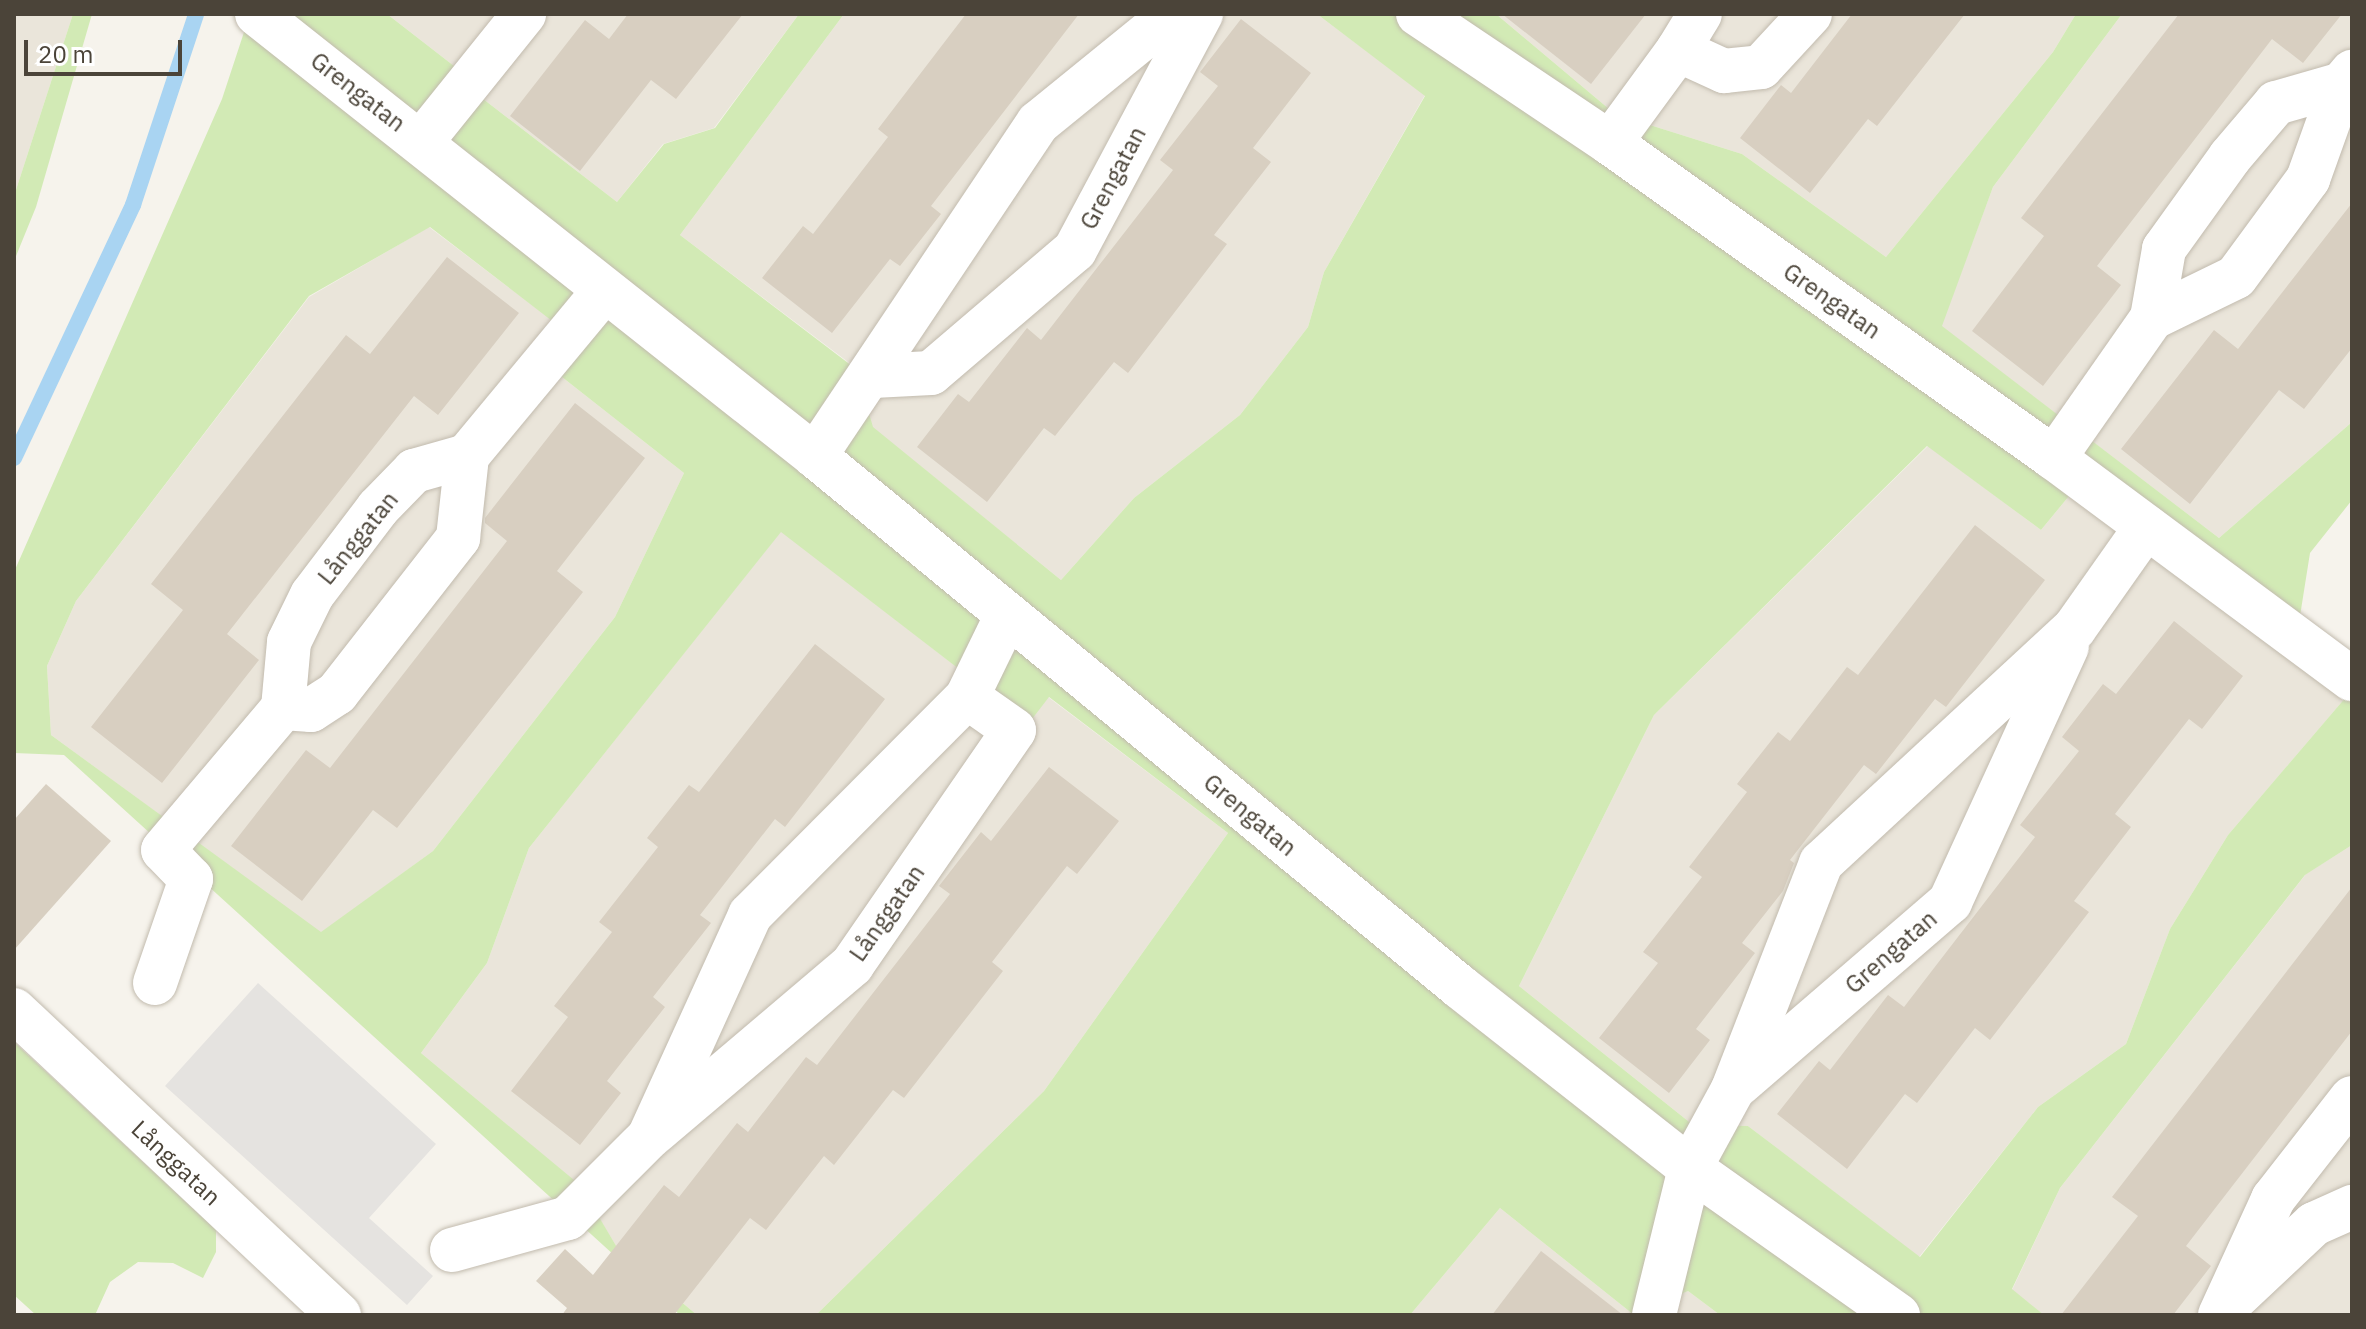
<!DOCTYPE html>
<html>
<head>
<meta charset="utf-8">
<style>
	body { margin:0 }
	#map { position:relative; width:2366px; height:1329px; overflow:hidden; background:#f6f3ec; font-family:"IBM Plex Sans",sans-serif }
	div>[style] { position:absolute }
	[style*='--x'] { left:calc(var(--x)*1px); top:calc(var(--y)*1px); width:calc(var(--w)*1px); rotate:calc(var(--a)*1deg) }
	.residential>* { inset:0; background:#eae5da }
	.green>* { inset:0; background:#d2eab5 }
	.parking>* { inset:0; background:#e5e3e0 }
	.stream>* { height:16px; margin:-8px; padding:0 8px; transform-origin:8px; border-radius:8px; background:#a9d4f2 }
	.building>* { inset:0; background:#d8cfc1 }
	.roads { filter:drop-shadow(0 0 2px #c2bbae) drop-shadow(0 0 2px #c2bbae) }
	.street>* { height:44px; margin:-22px; padding:0 22px; transform-origin:22px; border-radius:22px; background:#fff }
	span { translate:-50% -50%; white-space:nowrap; text-align:center; line-height:1.15; -webkit-text-stroke:7px #fff; paint-order:stroke }
	.street-label { font-size:24px; color:#4b4439 }
	.frame { position:absolute; inset:0; border:16px solid #4b4439; pointer-events:none }
	.scale { position:absolute; left:24px; top:40px; width:158px; height:36px; box-sizing:border-box; border:4px solid #4b4439; border-top:0; padding-left:10px; font-size:24px; line-height:28px; white-space:nowrap; color:#4b4439; -webkit-text-stroke:6px #fff; paint-order:stroke }
</style>
</head>
<body>
<div id="map">
	<div class="residential">
		<i style="clip-path:polygon(14px 14px,73px 14px,14px 196px)"></i>
		<i style="clip-path:polygon(387px 14px,799px 14px,714px 128px,663px 144px,617px 202px,478px 95px,454px 66px)"></i>
		<i style="clip-path:polygon(844px 14px,1317px 14px,1425px 95px,1324px 272px,1308px 327px,1240px 415px,1134px 498px,1061px 580px,872px 427px,856px 368px,680px 235px)"></i>
		<i style="clip-path:polygon(1496px 14px,2076px 14px,2053px 52px,1886px 257px,1742px 154px,1615px 114px)"></i>
		<i style="clip-path:polygon(2122px 14px,2352px 14px,2352px 422px,2219px 538px,1941px 326px,1993px 187px)"></i>
		<i style="clip-path:polygon(429px 227px,557px 324px,534px 355px,684px 473px,615px 617px,433px 851px,321px 933px,51px 735px,47px 666px,76px 601px,309px 297px)"></i>
		<i style="clip-path:polygon(1928px 446px,2041px 530px,2069px 496px,2347px 696px,2228px 835px,2170px 929px,2126px 1044px,2038px 1107px,1919px 1257px,1748px 1126px,1693px 1125px,1519px 986px,1654px 715px)"></i>
		<i style="clip-path:polygon(781px 531px,1029px 723px,1048px 697px,1228px 833px,1044px 1091px,816px 1315px,697px 1315px,618px 1249px,579px 1185px,421px 1053px,487px 963px,529px 848px)"></i>
		<i style="clip-path:polygon(2352px 845px,2352px 1315px,2044px 1315px,2012px 1290px,2060px 1188px,2306px 874px)"></i>
		<i style="clip-path:polygon(1500px 1208px,1634px 1315px,1688px 1291px,1720px 1315px,1410px 1315px)"></i>
	</div>
	<div class="green">
		<i style="clip-path:polygon(73px 14px,92px 14px,36px 207px,14px 261px,14px 196px)"></i>
		<i style="clip-path:polygon(evenodd,250px 14px,387px 14px,454px 66px,478px 95px,617px 202px,664px 144px,715px 128px,799px 14px,844px 14px,680px 235px,856px 369px,873px 427px,1061px 580px,1134px 498px,1240px 415px,1308px 327px,1324px 272px,1425px 96px,1317px 14px,1496px 14px,1615px 114px,1742px 154px,1886px 257px,2053px 52px,2076px 14px,2122px 14px,1993px 187px,1942px 326px,2219px 538px,2352px 422px,2352px 500px,2310px 553px,2300px 616px,2352px 694px,2352px 845px,2305px 875px,2060px 1188px,2012px 1289px,2044px 1315px,1720px 1315px,1688px 1291px,1634px 1315px,1500px 1208px,1410px 1315px,816px 1315px,1044px 1091px,1228px 833px,1049px 697px,1029px 723px,781px 532px,529px 848px,487px 963px,421px 1053px,580px 1185px,618px 1249px,697px 1315px,680px 1315px,64px 755px,14px 753px,14px 572px,222px 99px,250px 14px,430px 227px,556px 324px,534px 355px,684px 473px,615px 617px,433px 851px,321px 932px,51px 735px,47px 666px,76px 601px,309px 296px,430px 227px,250px 14px,1927px 446px,2041px 530px,2069px 496px,2346px 697px,2228px 835px,2170px 929px,2126px 1044px,2038px 1107px,1920px 1257px,1748px 1126px,1693px 1125px,1519px 986px,1654px 715px,1927px 446px)"></i>
		<i style="clip-path:polygon(14px 1042px,216px 1230px,216px 1252px,203px 1278px,173px 1263px,138px 1262px,110px 1282px,95px 1315px,36px 1315px,14px 1295px)"></i>
	</div>
	<div class="parking">
		<i style="clip-path:polygon(258px 983px,436px 1144px,369px 1218px,433px 1276px,407px 1305px,165px 1086px)"></i>
	</div>
	<div class="stream">
		<i style="--x:14;--y:458;--w:280;--a:-64.8"></i>
		<i style="--x:133;--y:205;--w:201;--a:-71.7"></i>
	</div>
	<div class="building">
		<i style="clip-path:polygon(628px 14px,743px 14px,676px 99px,651px 80px,580px 171px,510px 116px,585px 20px,609px 39px)"></i>
		<i style="clip-path:polygon(966px 14px,1079px 14px,931px 206px,941px 214px,900px 266px,890px 259px,832px 333px,762px 278px,803px 226px,813px 234px,888px 137px,878px 129px)"></i>
		<i style="clip-path:polygon(1502px 14px,1646px 14px,1591px 84px)"></i>
		<i style="clip-path:polygon(1852px 14px,1965px 14px,1877px 126px,1868px 119px,1810px 193px,1740px 138px,1781px 85px,1791px 93px)"></i>
		<i style="clip-path:polygon(2179px 14px,2342px 14px,2303px 63px,2272px 39px,2097px 266px,2121px 285px,2043px 386px,1972px 331px,2044px 236px,2021px 218px)"></i>
		<i style="clip-path:polygon(1241px 19px,1311px 73px,1253px 148px,1271px 162px,1214px 235px,1227px 244px,1128px 373px,1114px 362px,1055px 436px,1044px 428px,987px 502px,917px 447px,958px 394px,969px 402px,1027px 328px,1041px 340px,1173px 170px,1160px 160px,1218px 86px,1200px 72px)"></i>
		<i style="clip-path:polygon(2352px 203px,2352px 348px,2304px 409px,2279px 390px,2190px 504px,2121px 449px,2214px 330px,2238px 349px)"></i>
		<i style="clip-path:polygon(447px 257px,519px 313px,438px 415px,414px 396px,227px 634px,259px 660px,162px 783px,91px 727px,183px 610px,151px 584px,346px 335px,370px 354px)"></i>
		<i style="clip-path:polygon(575px 403px,645px 458px,557px 571px,583px 592px,397px 828px,373px 810px,302px 901px,231px 846px,306px 750px,330px 768px,507px 541px,485px 523px,485px 518px)"></i>
		<i style="clip-path:polygon(1975px 525px,2045px 580px,1946px 707px,1935px 699px,1876px 774px,1864px 765px,1790px 860px,1794px 863px,1783px 891px,1742px 943px,1755px 953px,1696px 1029px,1710px 1040px,1669px 1093px,1599px 1038px,1658px 963px,1643px 952px,1702px 877px,1689px 867px,1747px 792px,1737px 784px,1778px 732px,1790px 741px,1847px 667px,1858px 675px)"></i>
		<i style="clip-path:polygon(2174px 621px,2243px 676px,2202px 729px,2189px 719px,2115px 814px,2131px 827px,2074px 901px,2089px 912px,1990px 1040px,1975px 1028px,1917px 1103px,1905px 1094px,1847px 1169px,1777px 1114px,1819px 1061px,1830px 1070px,1888px 995px,1904px 1007px,2035px 837px,2020px 825px,2079px 751px,2062px 737px,2103px 684px,2116px 694px)"></i>
		<i style="clip-path:polygon(815px 644px,885px 699px,785px 827px,775px 819px,700px 915px,711px 923px,653px 997px,665px 1007px,607px 1081px,621px 1093px,580px 1145px,511px 1091px,568px 1017px,554px 1006px,612px 932px,599px 922px,658px 847px,647px 838px,689px 785px,699px 792px)"></i>
		<i style="clip-path:polygon(1049px 767px,1119px 821px,1077px 874px,1067px 866px,992px 962px,1003px 971px,904px 1098px,893px 1090px,834px 1165px,824px 1156px,766px 1230px,750px 1218px,674px 1315px,562px 1315px,567px 1308px,536px 1281px,565px 1249px,593px 1275px,664px 1185px,679px 1197px,737px 1123px,748px 1132px,806px 1057px,817px 1065px,950px 894px,939px 886px,981px 832px,991px 841px)"></i>
		<i style="clip-path:polygon(46px 784px,111px 841px,14px 950px,14px 820px)"></i>
		<i style="clip-path:polygon(2352px 887px,2352px 1031px,2186px 1246px,2211px 1266px,2173px 1315px,2061px 1315px,2138px 1216px,2112px 1197px)"></i>
		<i style="clip-path:polygon(1541px 1251px,1623px 1315px,1492px 1315px)"></i>
	</div>
	<div class="roads">
		<div class="street">
			<i style="--x:257;--y:14;--w:712;--a:38.38"></i>
			<i style="--x:815;--y:456;--w:835;--a:39.46"></i>
			<i style="--x:1460;--y:987;--w:293;--a:38.2"></i>
			<i style="--x:1690;--y:1168;--w:255;--a:35.3"></i>
			<i style="--x:1418;--y:14;--w:231;--a:33.9"></i>
			<i style="--x:1610;--y:143;--w:544;--a:35.35"></i>
			<i style="--x:2054;--y:458;--w:371;--a:36.6"></i>
			<i style="--x:1678;--y:50;--w:42;--a:-58.6"></i>
			<i style="--x:422;--y:141;--w:163;--a:-51.2"></i>
			<i style="--x:1610;--y:143;--w:115;--a:-53.8"></i>
			<i style="--x:1678;--y:50;--w:51;--a:24.5"></i>
			<i style="--x:1724;--y:71;--w:37;--a:-6"></i>
			<i style="--x:1761;--y:67;--w:72;--a:-47.2"></i>
			<i style="--x:2152;--y:318;--w:70;--a:-80.1"></i>
			<i style="--x:2164;--y:249;--w:113;--a:-54.3"></i>
			<i style="--x:2230;--y:157;--w:71;--a:-49.6"></i>
			<i style="--x:2276;--y:103;--w:69;--a:-16.1"></i>
			<i style="--x:873;--y:376;--w:58;--a:-3"></i>
			<i style="--x:931;--y:373;--w:189;--a:-40.5"></i>
			<i style="--x:1075;--y:250;--w:268;--a:-61.9"></i>
			<i style="--x:815;--y:456;--w:401;--a:-56.2"></i>
			<i style="--x:1038;--y:123;--w:173;--a:-39.1"></i>
			<i style="--x:2054;--y:458;--w:171;--a:-55"></i>
			<i style="--x:2152;--y:318;--w:93;--a:-26"></i>
			<i style="--x:2236;--y:277;--w:122;--a:-53.7"></i>
			<i style="--x:2308;--y:179;--w:101;--a:-70.3"></i>
			<i style="--x:2342;--y:84;--w:16;--a:-50"></i>
			<i style="--x:283;--y:708;--w:66;--a:-84.8"></i>
			<i style="--x:289;--y:642;--w:52;--a:-63.9"></i>
			<i style="--x:312;--y:595;--w:109;--a:-52.8"></i>
			<i style="--x:378;--y:508;--w:52;--a:-45.8"></i>
			<i style="--x:414;--y:471;--w:55;--a:-15.8"></i>
			<i style="--x:155;--y:983;--w:110;--a:-70.9"></i>
			<i style="--x:191;--y:879;--w:40;--a:-134"></i>
			<i style="--x:163;--y:850;--w:186;--a:-49.8"></i>
			<i style="--x:283;--y:708;--w:28;--a:4"></i>
			<i style="--x:311;--y:710;--w:31;--a:-33"></i>
			<i style="--x:337;--y:693;--w:197;--a:-52"></i>
			<i style="--x:458;--y:538;--w:82;--a:-83.7"></i>
			<i style="--x:467;--y:456;--w:214;--a:-50.3"></i>
			<i style="--x:14;--y:1010;--w:446;--a:43.2"></i>
			<i style="--x:1739;--y:1084;--w:279;--a:-40.8"></i>
			<i style="--x:1950;--y:902;--w:281;--a:-65.4"></i>
			<i style="--x:654;--y:1133;--w:260;--a:-40.3"></i>
			<i style="--x:852;--y:965;--w:285;--a:-55.4"></i>
			<i style="--x:1014;--y:730;--w:57;--a:-144.9"></i>
			<i style="--x:452;--y:1250;--w:120;--a:-15.4"></i>
			<i style="--x:568;--y:1218;--w:115;--a:-45"></i>
			<i style="--x:649;--y:1137;--w:244;--a:-65.5"></i>
			<i style="--x:750;--y:915;--w:308;--a:-45.1"></i>
			<i style="--x:967;--y:697;--w:91;--a:-64"></i>
			<i style="--x:2233;--y:1300;--w:111;--a:-43.2"></i>
			<i style="--x:2314;--y:1224;--w:42;--a:-24.1"></i>
			<i style="--x:1654;--y:1315;--w:151;--a:-76.2"></i>
			<i style="--x:1690;--y:1168;--w:90;--a:-61.4"></i>
			<i style="--x:1733;--y:1089;--w:243;--a:-68.7"></i>
			<i style="--x:1821;--y:863;--w:345;--a:-42.8"></i>
			<i style="--x:2074;--y:629;--w:125;--a:-54.8"></i>
			<i style="--x:2220;--y:1315;--w:128;--a:-65.4"></i>
			<i style="--x:2273;--y:1199;--w:128;--a:-52"></i>
		</div>
	</div>
	<div class="street-label">
		<span style="left:358px;top:92px;rotate:38deg">Grengatan</span>
		<span style="left:1113px;top:178px;rotate:-62deg">Grengatan</span>
		<span style="left:1832px;top:301px;rotate:35deg">Grengatan</span>
		<span style="left:358px;top:538px;rotate:-51deg">Långgatan</span>
		<span style="left:1250px;top:815px;rotate:40deg">Grengatan</span>
		<span style="left:887px;top:913px;rotate:-55deg">Långgatan</span>
		<span style="left:1891px;top:952px;rotate:-41deg">Grengatan</span>
		<span style="left:176px;top:1163px;rotate:43deg">Långgatan</span>
	</div>
	<div class="frame"></div>
	<div class="scale">20 m</div>
</div>
</body>
</html>
